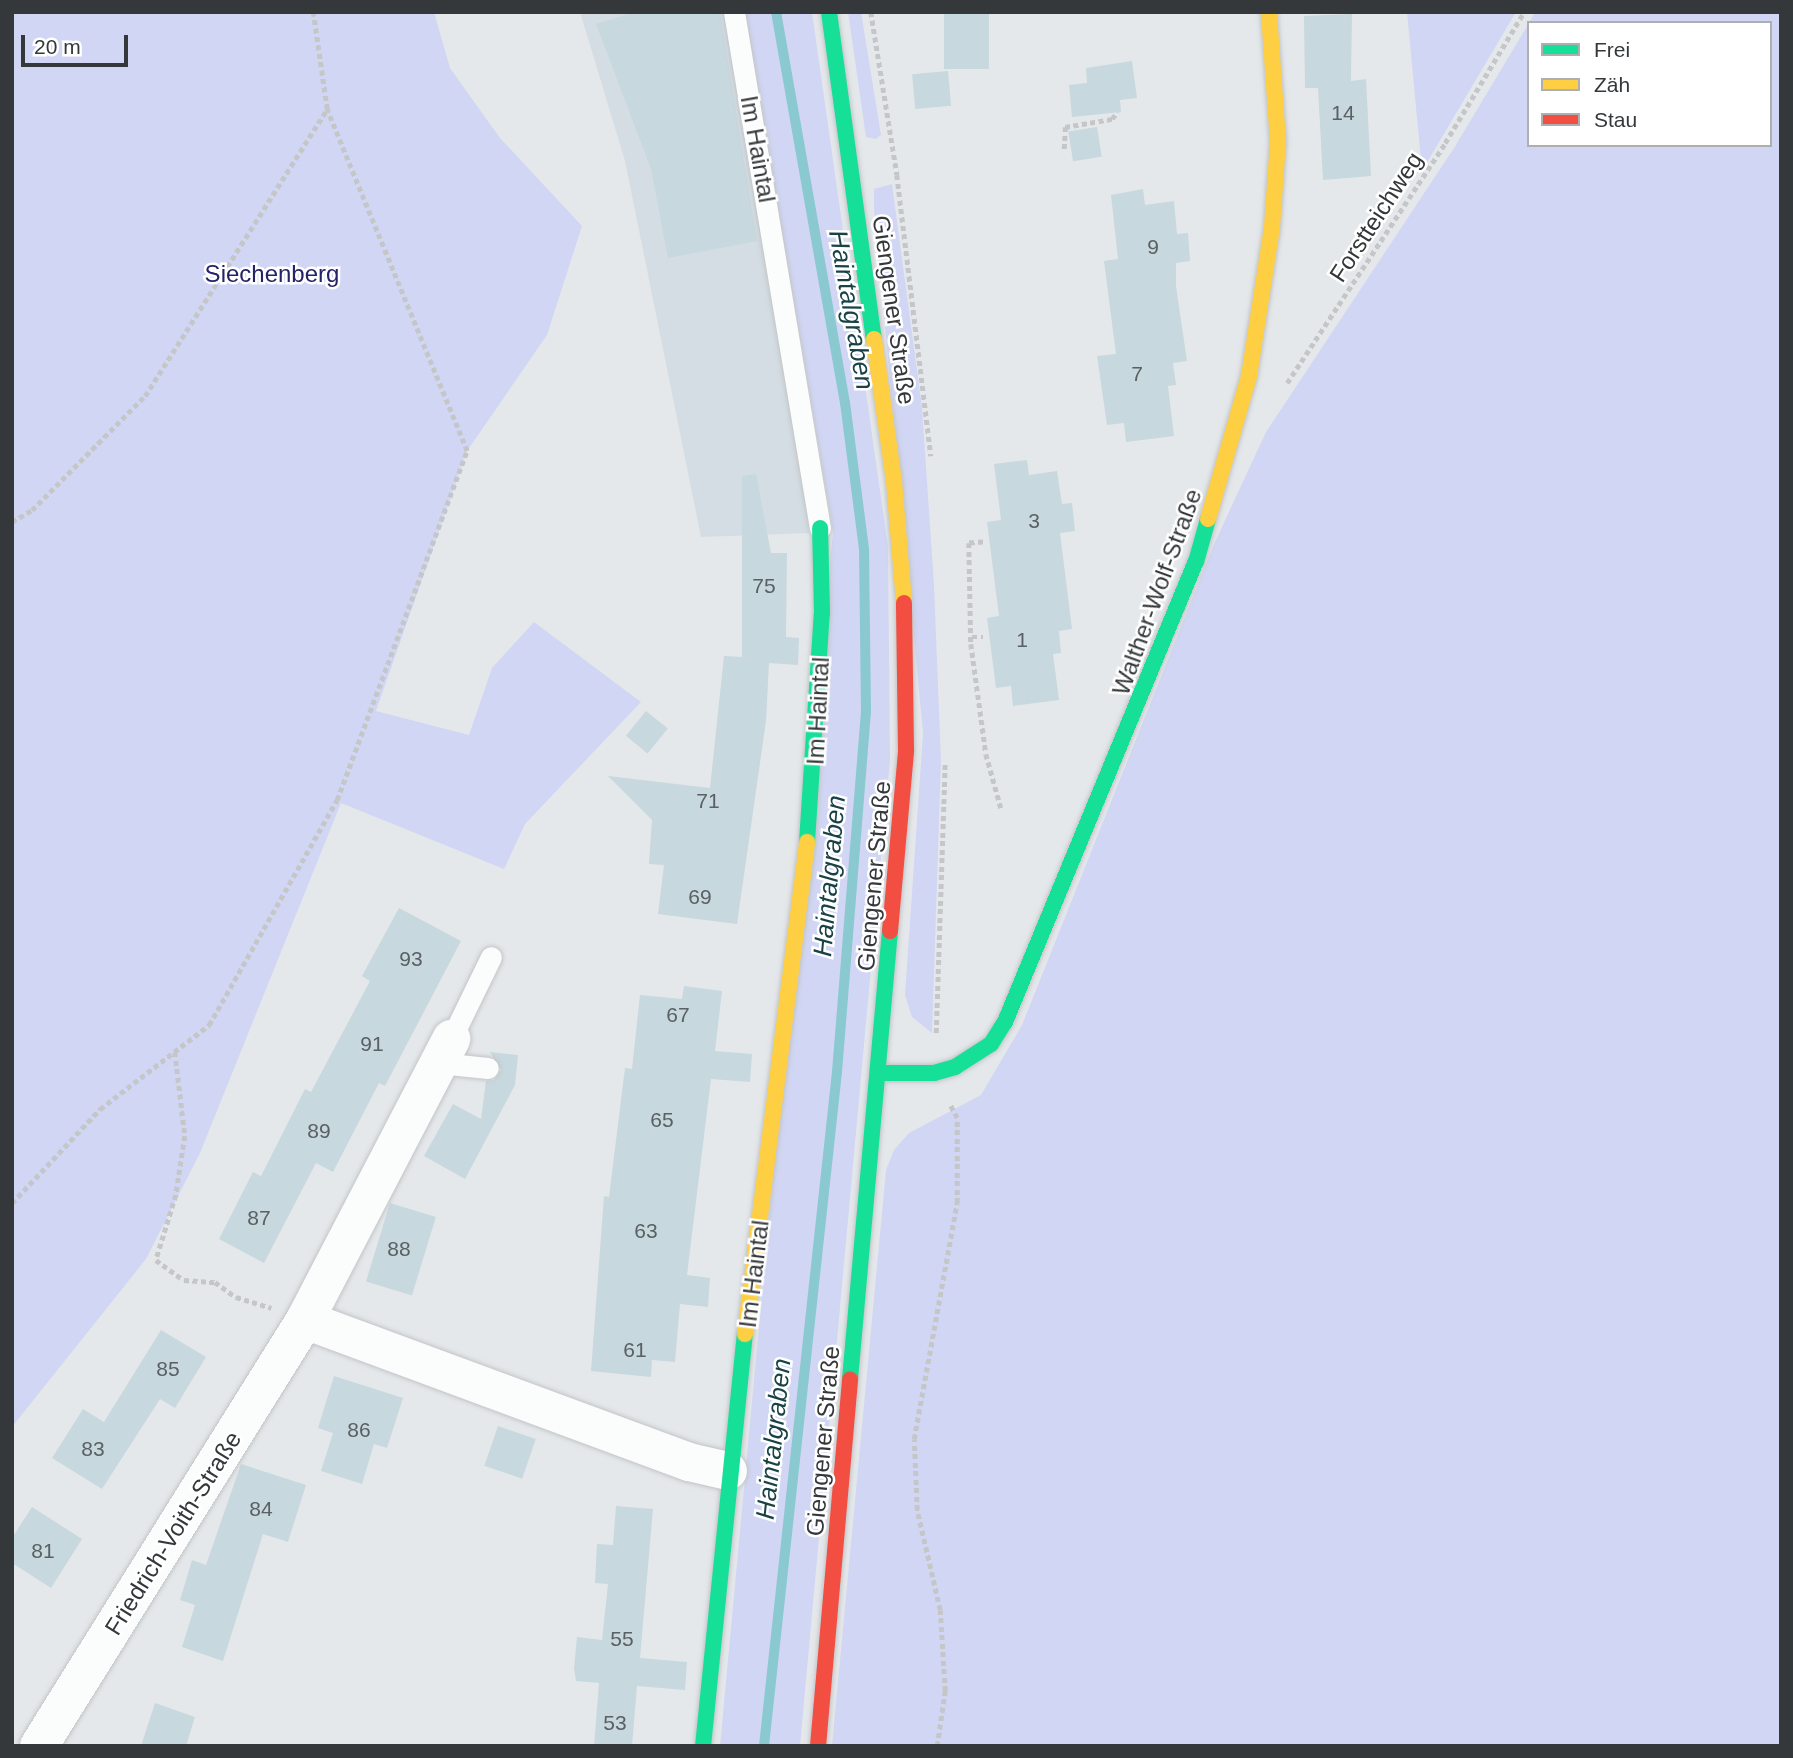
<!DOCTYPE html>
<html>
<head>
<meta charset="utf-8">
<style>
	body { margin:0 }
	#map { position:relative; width:1793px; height:1758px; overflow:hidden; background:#e5e8eb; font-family:Helvetica,sans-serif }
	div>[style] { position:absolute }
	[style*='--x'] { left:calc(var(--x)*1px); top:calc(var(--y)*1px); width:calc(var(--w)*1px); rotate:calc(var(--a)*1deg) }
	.built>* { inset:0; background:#d4dde4 }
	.green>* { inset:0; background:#d1d6f4 }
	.stream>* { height:10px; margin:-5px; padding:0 5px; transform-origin:5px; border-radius:5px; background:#8ac9cf }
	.building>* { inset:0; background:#c7d8de; transform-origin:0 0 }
	.path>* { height:4.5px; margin-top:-2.25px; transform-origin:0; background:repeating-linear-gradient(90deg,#c5c6c8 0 5px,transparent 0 8.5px) }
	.roads { filter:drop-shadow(0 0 2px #c2c5c7) drop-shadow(0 0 2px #c2c5c7) }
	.lane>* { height:21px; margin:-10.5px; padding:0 10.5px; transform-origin:10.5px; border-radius:10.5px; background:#fbfcfc }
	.street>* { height:38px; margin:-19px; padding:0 19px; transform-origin:19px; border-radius:19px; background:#fbfcfc }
	.fast>* { height:16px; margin:-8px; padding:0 8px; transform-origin:8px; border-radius:8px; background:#16e098 }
	.slow>* { height:16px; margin:-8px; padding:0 8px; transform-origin:8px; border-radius:8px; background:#ffcf43 }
	.jam>* { height:16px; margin:-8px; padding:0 8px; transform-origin:8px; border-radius:8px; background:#f24e42 }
	span { translate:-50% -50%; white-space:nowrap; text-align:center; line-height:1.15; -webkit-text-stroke:5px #fff; paint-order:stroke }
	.number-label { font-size:21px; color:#5a6063 }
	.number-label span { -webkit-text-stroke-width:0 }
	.street-label { font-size:24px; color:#35383a }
	.park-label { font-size:24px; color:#262267 }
	.water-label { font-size:26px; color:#184245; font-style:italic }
	.frame { position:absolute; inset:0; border:14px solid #35383a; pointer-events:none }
	.legend { position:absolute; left:1527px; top:21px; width:245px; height:126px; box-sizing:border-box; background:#fff; border:2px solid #aeafb0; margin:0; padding:9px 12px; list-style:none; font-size:21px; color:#35383a }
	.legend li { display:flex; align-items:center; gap:14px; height:35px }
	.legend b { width:35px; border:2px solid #aeafb0 }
	.scale { position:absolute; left:21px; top:35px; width:107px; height:32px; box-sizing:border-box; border:4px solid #35383a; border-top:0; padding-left:9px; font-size:21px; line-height:24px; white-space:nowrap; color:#35383a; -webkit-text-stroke:5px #fff; paint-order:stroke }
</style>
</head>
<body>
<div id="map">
	<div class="built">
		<i style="clip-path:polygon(580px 12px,725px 12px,803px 468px,809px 533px,701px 537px,625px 161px)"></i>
	</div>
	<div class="green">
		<i style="clip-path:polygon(12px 12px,434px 12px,450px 68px,500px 138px,582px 226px,547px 335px,467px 451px,376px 711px,469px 735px,492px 668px,534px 622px,641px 702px,525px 824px,504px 869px,341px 803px,200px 1153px,146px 1259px,12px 1427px)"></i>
		<i style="clip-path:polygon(744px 12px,812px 12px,888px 547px,890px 760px,800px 1746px,720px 1746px,833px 532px)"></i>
		<i style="clip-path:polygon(848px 12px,861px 12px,881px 135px,876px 139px,866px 137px)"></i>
		<i style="clip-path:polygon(1407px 12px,1516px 12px,1422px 171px)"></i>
		<i style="clip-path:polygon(1535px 12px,1781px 12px,1781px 1746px,832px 1746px,886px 1170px,894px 1150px,909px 1133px,981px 1095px,1022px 1025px,1214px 544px,1266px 432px,1454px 148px,1529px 23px,1529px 145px,1770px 145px,1770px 23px,1529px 23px)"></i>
		<i style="clip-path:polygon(892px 184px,922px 408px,934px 585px,941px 761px,932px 1033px,912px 1017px,905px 995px,923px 733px,874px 209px,874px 189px)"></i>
	</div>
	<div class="stream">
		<i style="--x:764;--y:1746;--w:678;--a:-83.82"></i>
		<i style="--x:837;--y:1072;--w:361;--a:-85.4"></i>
		<i style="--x:866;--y:712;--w:163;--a:-90.7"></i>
		<i style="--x:864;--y:549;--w:147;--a:-97.4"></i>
		<i style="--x:845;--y:403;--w:397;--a:-100"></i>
	</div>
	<div class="building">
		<i style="clip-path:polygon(635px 12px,720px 12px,757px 241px,668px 258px,651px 169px,596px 24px)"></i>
		<i style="left:944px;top:12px;width:45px;height:57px"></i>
		<i style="clip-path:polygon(1352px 14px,1351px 81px,1366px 79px,1371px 176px,1323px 180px,1318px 88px,1305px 88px,1304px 16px)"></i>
		<i style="clip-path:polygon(1132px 61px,1137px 98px,1120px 100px,1121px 112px,1072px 117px,1069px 85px,1087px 83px,1086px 68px)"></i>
		<i style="left:948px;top:71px;width:35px;height:36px;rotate:85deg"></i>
		<i style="left:1097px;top:127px;width:30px;height:29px;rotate:81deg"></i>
		<i style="clip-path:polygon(1143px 189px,1145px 205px,1174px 201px,1177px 234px,1188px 233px,1190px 261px,1176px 263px,1176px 286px,1187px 361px,1173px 363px,1176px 385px,1168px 386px,1174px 436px,1126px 442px,1124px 423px,1107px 425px,1097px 356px,1116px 354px,1104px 261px,1118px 259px,1111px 195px)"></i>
		<i style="clip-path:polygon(1027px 460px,1029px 475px,1057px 471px,1062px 504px,1072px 503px,1075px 531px,1060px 533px,1072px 629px,1059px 631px,1061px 653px,1053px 654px,1059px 700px,1013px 706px,1011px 686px,996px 688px,987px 618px,999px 616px,987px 522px,1001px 520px,994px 464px)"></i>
		<i style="clip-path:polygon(756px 474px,771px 553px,787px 553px,786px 637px,799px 638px,798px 665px,769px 663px,766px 721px,737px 924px,658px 914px,664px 865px,649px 864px,652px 820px,608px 776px,710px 788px,724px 656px,742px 657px,742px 476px)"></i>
		<i style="left:646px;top:711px;width:28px;height:32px;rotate:39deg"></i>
		<i style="clip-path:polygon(399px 908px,461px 941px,385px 1086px,379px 1083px,333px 1172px,316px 1163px,264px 1263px,219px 1239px,253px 1172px,261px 1176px,305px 1089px,311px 1092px,370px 981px,362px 976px)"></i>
		<i style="clip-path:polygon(684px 986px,722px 991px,715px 1051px,752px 1054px,750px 1082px,711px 1079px,687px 1275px,710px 1278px,708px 1307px,680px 1304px,675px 1362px,652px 1360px,651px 1377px,591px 1371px,604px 1196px,609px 1197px,625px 1068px,632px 1069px,640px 995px,682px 999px)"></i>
		<i style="clip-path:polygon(490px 1052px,518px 1055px,515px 1085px,465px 1179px,424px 1156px,453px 1104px,481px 1119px,486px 1081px,494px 1080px,501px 1070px)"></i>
		<i style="left:390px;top:1203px;width:48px;height:82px;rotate:17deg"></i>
		<i style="clip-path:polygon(161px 1330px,206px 1357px,175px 1408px,160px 1399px,102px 1489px,52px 1458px,83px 1409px,104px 1422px)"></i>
		<i style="clip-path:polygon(334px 1376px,403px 1398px,387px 1448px,374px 1444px,362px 1484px,321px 1471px,333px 1433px,318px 1428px)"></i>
		<i style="left:498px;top:1426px;width:40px;height:42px;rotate:19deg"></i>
		<i style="clip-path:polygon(241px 1464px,306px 1485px,288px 1542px,263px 1534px,223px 1661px,182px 1647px,195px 1605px,180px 1600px,192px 1560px,206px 1565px)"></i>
		<i style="clip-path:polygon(616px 1506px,653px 1509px,640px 1658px,687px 1662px,685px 1690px,637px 1686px,632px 1746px,594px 1746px,599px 1683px,576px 1681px,574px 1668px,577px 1637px,602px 1640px,608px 1584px,595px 1583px,597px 1544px,613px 1545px)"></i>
		<i style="clip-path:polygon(32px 1507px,82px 1539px,51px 1588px,12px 1563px,12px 1538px)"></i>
		<i style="clip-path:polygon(155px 1703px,195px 1717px,186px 1746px,141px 1746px)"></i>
	</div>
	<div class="path">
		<i style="--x:871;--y:12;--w:165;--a:80.9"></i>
		<i style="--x:897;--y:175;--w:283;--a:83.1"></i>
		<i style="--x:1064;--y:149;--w:22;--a:-87"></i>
		<i style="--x:1065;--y:127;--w:48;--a:-9.7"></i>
		<i style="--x:1112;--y:119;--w:9;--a:-54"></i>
		<i style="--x:1287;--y:383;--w:287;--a:-56.6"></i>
		<i style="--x:1445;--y:143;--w:153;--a:-58.9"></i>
		<i style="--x:12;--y:522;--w:23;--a:-31"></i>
		<i style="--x:32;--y:510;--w:161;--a:-45.3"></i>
		<i style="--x:145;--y:396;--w:340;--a:-57.6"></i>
		<i style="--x:983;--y:542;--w:14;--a:176"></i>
		<i style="--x:969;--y:543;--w:101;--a:88.9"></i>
		<i style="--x:971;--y:644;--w:111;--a:82.2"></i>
		<i style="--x:986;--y:754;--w:56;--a:74.5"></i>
		<i style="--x:972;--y:637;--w:11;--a:0"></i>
		<i style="--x:936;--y:1033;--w:271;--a:-88.1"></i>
		<i style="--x:175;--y:1052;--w:85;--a:83.2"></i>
		<i style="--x:185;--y:1136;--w:60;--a:98.7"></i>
		<i style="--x:176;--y:1195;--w:68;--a:107.1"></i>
		<i style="--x:156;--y:1260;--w:34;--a:36"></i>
		<i style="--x:184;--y:1280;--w:31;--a:4"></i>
		<i style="--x:215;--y:1282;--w:26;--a:36"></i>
		<i style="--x:236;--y:1297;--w:37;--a:17"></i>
		<i style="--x:12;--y:1203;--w:129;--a:-46.9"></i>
		<i style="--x:100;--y:1109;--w:138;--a:-37.6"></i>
		<i style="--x:209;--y:1025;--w:259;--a:-60.4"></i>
		<i style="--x:337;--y:800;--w:372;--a:-69.6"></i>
		<i style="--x:467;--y:451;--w:370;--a:-112.3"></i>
		<i style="--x:327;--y:109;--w:98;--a:-98.2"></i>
		<i style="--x:937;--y:1746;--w:56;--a:-81.7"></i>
		<i style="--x:945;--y:1691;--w:81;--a:-93.5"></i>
		<i style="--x:940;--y:1610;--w:103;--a:-103"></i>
		<i style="--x:917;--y:1510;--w:71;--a:-92.4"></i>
		<i style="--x:914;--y:1439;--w:240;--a:-79.7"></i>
		<i style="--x:957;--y:1203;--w:85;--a:-90"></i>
		<i style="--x:957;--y:1118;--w:15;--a:-118"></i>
	</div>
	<div class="roads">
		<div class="lane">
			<i style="--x:734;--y:12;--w:523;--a:80.54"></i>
			<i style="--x:451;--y:1039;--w:91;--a:-64"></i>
			<i style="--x:439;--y:1063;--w:49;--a:5.8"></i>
		</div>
		<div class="street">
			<i style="--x:305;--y:1320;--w:409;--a:20.3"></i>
			<i style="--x:689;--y:1462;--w:40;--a:13"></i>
			<i style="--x:39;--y:1746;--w:502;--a:-58.02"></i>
			<i style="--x:305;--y:1320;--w:317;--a:-62.5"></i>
		</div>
		<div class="fast">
			<i style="--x:829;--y:12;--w:330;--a:82.2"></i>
			<i style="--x:807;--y:842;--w:229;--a:-86.3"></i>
			<i style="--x:822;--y:613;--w:85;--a:-91.3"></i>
			<i style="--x:880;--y:1073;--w:54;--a:0"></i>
			<i style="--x:934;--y:1073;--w:22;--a:-16"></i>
			<i style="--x:955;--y:1067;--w:43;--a:-32.6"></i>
			<i style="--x:991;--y:1044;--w:26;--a:-58"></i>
			<i style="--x:1005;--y:1022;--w:498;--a:-67.5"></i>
			<i style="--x:1196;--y:562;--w:45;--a:-74.4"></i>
			<i style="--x:850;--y:1379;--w:450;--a:-84.9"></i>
			<i style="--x:703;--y:1746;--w:414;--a:-84.2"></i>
		</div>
		<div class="slow">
			<i style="--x:874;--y:339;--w:143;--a:82"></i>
			<i style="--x:894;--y:481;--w:122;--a:85.3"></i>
			<i style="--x:1208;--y:519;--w:149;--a:-74"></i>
			<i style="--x:1249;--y:376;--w:151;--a:-81.2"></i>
			<i style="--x:1272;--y:227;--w:85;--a:-86"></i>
			<i style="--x:1278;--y:142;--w:130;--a:-94"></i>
			<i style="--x:745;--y:1334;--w:496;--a:-82.8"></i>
		</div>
		<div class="jam">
			<i style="--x:890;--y:931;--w:182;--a:-84.9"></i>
			<i style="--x:906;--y:750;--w:147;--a:-90.8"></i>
			<i style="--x:818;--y:1746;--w:368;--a:-85"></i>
		</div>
	</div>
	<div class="number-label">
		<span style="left:1343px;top:113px">14</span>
		<span style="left:1153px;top:247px">9</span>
		<span style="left:1137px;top:374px">7</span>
		<span style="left:1034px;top:521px">3</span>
		<span style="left:764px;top:586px">75</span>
		<span style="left:1022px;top:640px">1</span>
		<span style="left:708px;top:801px">71</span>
		<span style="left:700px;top:897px">69</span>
		<span style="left:411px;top:959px">93</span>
		<span style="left:678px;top:1015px">67</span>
		<span style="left:372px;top:1044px">91</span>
		<span style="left:662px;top:1120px">65</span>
		<span style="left:319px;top:1131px">89</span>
		<span style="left:259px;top:1218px">87</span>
		<span style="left:646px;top:1231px">63</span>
		<span style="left:399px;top:1249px">88</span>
		<span style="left:635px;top:1350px">61</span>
		<span style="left:168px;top:1369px">85</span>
		<span style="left:359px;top:1430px">86</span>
		<span style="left:93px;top:1449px">83</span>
		<span style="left:261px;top:1509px">84</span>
		<span style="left:43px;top:1551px">81</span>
		<span style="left:622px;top:1639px">55</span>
		<span style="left:615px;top:1723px">53</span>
	</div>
	<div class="street-label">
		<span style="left:758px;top:149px;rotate:80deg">Im Haintal</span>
		<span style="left:1376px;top:217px;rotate:-57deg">Forstteichweg</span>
		<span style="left:894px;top:310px;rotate:82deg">Giengener Straße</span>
		<span style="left:1157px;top:592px;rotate:-70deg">Walther-Wolf-Straße</span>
		<span style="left:818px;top:711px;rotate:-87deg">Im Haintal</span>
		<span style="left:874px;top:876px;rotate:-85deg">Giengener Straße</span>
		<span style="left:754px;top:1274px;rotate:-83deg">Im Haintal</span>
		<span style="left:823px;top:1441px;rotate:-85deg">Giengener Straße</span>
		<span style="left:173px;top:1533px;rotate:-58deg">Friedrich-Voith-Straße</span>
	</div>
	<div class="park-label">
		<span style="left:272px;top:274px">Siechenberg</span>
	</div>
	<div class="water-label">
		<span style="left:851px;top:310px;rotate:80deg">Haintalgraben</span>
		<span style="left:830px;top:876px;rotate:-85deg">Haintalgraben</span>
		<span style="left:774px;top:1439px;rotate:-84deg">Haintalgraben</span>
	</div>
	<div class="frame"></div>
	<ul class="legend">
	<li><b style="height:9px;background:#16e098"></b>Frei</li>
	<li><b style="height:9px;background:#ffcf43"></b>Zäh</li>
	<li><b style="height:9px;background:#f24e42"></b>Stau</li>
	</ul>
	<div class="scale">20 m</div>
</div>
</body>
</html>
